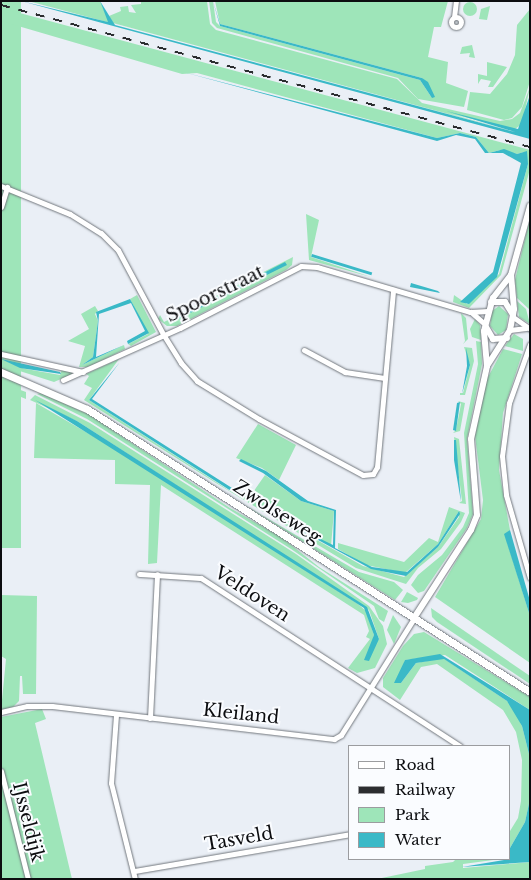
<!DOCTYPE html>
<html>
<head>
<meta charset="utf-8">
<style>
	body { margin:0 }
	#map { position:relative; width:531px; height:880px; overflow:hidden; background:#eaeff6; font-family:"Libre Baskerville",serif }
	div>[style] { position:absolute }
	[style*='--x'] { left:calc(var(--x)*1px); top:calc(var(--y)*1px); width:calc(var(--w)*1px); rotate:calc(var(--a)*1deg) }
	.green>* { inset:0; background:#9ee5b9; transform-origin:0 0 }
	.round { border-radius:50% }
	.water>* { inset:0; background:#3ab9c7; transform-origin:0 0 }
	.roads { filter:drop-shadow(0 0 1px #72777d) drop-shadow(0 0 1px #72777d) }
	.minor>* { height:5px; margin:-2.5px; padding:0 2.5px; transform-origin:2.5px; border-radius:2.5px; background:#fff }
	.minor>.ring { margin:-2.5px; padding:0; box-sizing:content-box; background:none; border:5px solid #fff; border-radius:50% }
	.tertiary>* { height:6px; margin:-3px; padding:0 3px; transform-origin:3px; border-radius:3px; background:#fff }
	.secondary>* { height:7px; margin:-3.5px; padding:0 3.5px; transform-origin:3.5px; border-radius:3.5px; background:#fff }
	.rail>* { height:2px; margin-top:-1px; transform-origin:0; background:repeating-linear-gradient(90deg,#2b2d30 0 9px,transparent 0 18px) }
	span { translate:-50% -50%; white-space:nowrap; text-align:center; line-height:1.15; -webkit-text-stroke:4px #fafcff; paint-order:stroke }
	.street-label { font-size:18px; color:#0c0d10 }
	.frame { position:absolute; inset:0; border:2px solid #0c0d10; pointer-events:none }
	.legend { position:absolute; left:348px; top:745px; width:162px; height:115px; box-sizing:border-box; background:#fafcff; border:1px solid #9b9c9f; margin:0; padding:6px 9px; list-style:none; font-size:15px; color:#0c0d10 }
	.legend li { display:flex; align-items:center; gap:10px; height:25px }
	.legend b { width:25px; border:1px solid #9b9c9f }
</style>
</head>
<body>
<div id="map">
	<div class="green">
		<i style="left:2px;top:1px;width:19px;height:547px"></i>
		<i style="clip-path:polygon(28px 1px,100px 1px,109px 22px,107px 22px)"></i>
		<i style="clip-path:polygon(141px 1px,207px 1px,210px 24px,216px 30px,397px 79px,422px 103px,500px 121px,512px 119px,520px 113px,530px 87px,522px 124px,515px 129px,447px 113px,515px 132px,113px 23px,109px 16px,121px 11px,120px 7px,128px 6px,129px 12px,136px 13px,131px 5px,141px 4px)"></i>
		<i style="clip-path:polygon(209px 1px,213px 1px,216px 22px,220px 26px,420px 80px,432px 98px,422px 78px,220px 24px,215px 1px,448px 1px,441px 27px,434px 27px,428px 57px,448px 62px,446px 83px,468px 91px,464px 107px,418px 99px,398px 78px,217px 28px,212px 23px)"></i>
		<i class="round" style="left:463px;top:2px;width:14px;height:14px"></i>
		<i style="clip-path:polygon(490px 6px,487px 20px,479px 19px,481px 9px)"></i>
		<i style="clip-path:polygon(1px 8px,530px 150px,530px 169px,501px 275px,469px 308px,453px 302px,454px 295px,467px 304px,499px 274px,528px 164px,524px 152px,517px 154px,500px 150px,489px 153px,476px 137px,460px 133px,437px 138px,197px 73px,182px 74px,1px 21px)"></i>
		<i style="clip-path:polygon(530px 9px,530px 81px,522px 107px,512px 118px,504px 120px,467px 110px,470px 92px,490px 94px,507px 74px,515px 55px,517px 25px)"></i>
		<i style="clip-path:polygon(472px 45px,475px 58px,469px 57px,470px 53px,460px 54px,462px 47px)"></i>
		<i style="clip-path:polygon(487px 62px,507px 67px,493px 87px,488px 87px,491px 81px,481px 79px,478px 84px,478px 74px,487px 76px)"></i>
		<i style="clip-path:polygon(306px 214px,319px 220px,311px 257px,371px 277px,309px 260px)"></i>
		<i style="clip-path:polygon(530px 218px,530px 310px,517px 298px,515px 280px)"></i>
		<i style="clip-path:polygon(293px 257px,292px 265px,286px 270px,177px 326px,167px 326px,158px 319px,160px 315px,164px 322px)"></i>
		<i style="clip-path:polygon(137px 295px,156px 332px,131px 346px,128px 344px,148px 334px,130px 299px)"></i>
		<i style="clip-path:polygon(517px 301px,526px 309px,530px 324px,519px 317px)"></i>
		<i style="clip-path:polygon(95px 306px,98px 311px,95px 314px,98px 321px,93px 357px,82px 365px,124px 345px,125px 349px,89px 367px,79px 367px,85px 346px,68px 341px,89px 329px,81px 314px)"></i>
		<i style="clip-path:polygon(499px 306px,508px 314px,506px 330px,498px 335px,490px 326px,492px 311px)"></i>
		<i style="clip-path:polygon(461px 313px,466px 318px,468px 339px,463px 344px,465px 341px)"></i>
		<i style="clip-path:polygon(475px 319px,480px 325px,481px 340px,472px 337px,470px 329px)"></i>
		<i style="clip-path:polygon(514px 334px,523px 339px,523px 351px,505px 346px)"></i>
		<i style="clip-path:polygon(476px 341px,481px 342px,482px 364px,467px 439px,473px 514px,467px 528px,424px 591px,418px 593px,411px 585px,418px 575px,442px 555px,463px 527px,469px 513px,464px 433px,478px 364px)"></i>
		<i style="clip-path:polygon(464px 347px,472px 348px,474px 361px,465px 395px,460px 395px,460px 393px,463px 393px,470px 365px)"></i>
		<i style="clip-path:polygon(503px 349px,522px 354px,503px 413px,499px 470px,510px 530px,505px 535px,530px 616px,530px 663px,435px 597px,481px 519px,483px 500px,475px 436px,487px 379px)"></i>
		<i style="clip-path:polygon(119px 359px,89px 400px,230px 491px,232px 488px,249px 498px,265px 475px,301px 501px,334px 511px,331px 546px,278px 518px,363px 566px,404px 577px,438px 547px,459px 517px,459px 511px,438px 544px,405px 573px,366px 565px,338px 549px,338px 543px,404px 562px,429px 538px,438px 542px,449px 507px,465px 513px,461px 522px,441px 549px,418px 568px,406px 584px,356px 568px,216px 483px,84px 400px,92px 388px,84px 384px,89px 376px,86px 374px)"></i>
		<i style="clip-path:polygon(1px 362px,26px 369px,60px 375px,62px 369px,75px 373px,54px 382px,1px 365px)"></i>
		<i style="clip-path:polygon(1px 383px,26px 392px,26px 399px,1px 389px)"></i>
		<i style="clip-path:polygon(41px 393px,88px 414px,230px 508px,281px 537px,319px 567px,388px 611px,384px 622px,379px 619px,374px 606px,291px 549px,87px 419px,37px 394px)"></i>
		<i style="clip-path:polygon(35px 395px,90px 423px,296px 554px,369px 606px,383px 626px,387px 644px,375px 668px,357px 673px,348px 668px,370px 639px,366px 637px,369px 631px,364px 615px,161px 485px,157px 563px,148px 564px,150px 485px,115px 484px,115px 460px,34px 458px,36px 403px,141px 464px,358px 604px,366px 611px,374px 635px,371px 648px,379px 639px,369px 610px,77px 421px,30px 400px)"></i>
		<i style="clip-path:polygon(458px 401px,465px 403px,460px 431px,453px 433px,456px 430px,461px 404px)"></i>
		<i style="clip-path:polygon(258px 424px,296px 445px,279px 480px,262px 468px,236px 458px)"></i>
		<i style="clip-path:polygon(454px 437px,459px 439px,466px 504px,459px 503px,462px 501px)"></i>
		<i style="clip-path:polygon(243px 504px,359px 572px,394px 582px,403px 590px,395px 600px)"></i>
		<i style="clip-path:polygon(407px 592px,418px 598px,417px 600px,408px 603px,401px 602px)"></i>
		<i style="clip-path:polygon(1px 595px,37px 596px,36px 694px,23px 694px,22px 676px,20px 676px,19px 701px,13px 707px,1px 710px,6px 659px,1px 656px)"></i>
		<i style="clip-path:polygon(431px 608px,530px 676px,530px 684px,437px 622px,432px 617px)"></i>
		<i style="clip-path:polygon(393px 615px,401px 627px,394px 644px,387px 630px)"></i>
		<i style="clip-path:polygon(424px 632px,530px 697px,530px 710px,445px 655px,405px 660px,401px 683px,416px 663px,443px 658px,507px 701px,514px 709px,522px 726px,530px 758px,530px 799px,525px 822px,510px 848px,510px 831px,518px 818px,521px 801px,522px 760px,516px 732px,503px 710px,437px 664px,421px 667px,400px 700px,383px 687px,383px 678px,403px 646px,414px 634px)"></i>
		<i style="clip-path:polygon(42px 709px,46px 719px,35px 723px,72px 879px,29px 879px,1px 764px,1px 717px)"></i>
		<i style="clip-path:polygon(1px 779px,26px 879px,1px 879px)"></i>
		<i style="clip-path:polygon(456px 859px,501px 859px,463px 864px,463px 868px,530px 862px,530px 879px,377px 879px,425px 869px,425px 866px,453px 862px)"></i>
	</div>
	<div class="water">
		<i style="clip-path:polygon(21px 1px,108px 22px,100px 1px,115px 25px,515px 132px,446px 111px,518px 129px,530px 95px,530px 139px)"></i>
		<i style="clip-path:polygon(213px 1px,220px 24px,422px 78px,428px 82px,435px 97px,432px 98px,420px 80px,220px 26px)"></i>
		<i style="clip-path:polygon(183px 72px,437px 138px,460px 133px,476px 137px,489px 153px,504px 149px,517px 154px,527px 151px,528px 164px,497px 277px,469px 304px,460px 302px,493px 272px,521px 163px,503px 153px,485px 153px,475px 139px,456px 135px,437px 141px)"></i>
		<i style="left:312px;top:254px;width:63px;height:3px;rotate:17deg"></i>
		<i style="clip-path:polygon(285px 262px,287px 265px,172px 322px,172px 320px)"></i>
		<i style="clip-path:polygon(411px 283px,438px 291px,440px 293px,410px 287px)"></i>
		<i style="clip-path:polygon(130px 299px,149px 333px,128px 344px,127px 341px,145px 331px,131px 303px,99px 314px,96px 357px,124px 345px,82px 365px,93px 357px,98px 321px,96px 312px)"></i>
		<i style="clip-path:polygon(466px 348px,470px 365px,462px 394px,467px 366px)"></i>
		<i style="clip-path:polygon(1px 359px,60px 372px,61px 374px,20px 368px)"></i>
		<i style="clip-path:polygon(120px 362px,92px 399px,232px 488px,231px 491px,89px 400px)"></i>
		<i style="clip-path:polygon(35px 400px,77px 421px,367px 607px,379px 639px,369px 661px,364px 660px,374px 635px,364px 608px)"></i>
		<i style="clip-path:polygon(460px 402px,456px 431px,453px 430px,457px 403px)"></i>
		<i style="clip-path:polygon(454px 440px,456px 440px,461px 502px,454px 460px)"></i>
		<i style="clip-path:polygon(241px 459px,266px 471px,308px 501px,336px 510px,335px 548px,372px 567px,407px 572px,438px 544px,459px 511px,460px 514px,438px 547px,406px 576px,371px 569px,278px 518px,333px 545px,334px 511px,301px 501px,263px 473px,239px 461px)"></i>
		<i style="clip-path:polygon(510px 530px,530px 601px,530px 616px,504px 534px)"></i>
		<i style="clip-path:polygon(440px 654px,530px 710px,530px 758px,522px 726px,507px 701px,444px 659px,416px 663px,401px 683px,394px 683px,405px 660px)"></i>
		<i style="clip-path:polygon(530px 799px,530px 862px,462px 867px,510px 859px,510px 848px,525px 822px)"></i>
	</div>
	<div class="roads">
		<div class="minor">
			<i style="--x:454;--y:17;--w:16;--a:-83"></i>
			<i class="ring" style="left:451px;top:17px;width:5px;height:5px"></i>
			<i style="--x:1;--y:186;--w:74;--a:22.1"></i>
			<i style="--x:70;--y:214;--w:36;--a:32"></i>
			<i style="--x:101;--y:233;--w:24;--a:45"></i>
			<i style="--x:118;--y:250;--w:95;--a:61.8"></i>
			<i style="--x:163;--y:334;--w:34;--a:58"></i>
			<i style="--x:181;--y:363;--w:24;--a:48"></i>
			<i style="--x:197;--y:381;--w:73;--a:31.5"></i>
			<i style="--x:259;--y:419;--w:118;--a:28.3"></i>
			<i style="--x:363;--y:475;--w:10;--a:-6"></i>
			<i style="--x:373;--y:474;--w:8;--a:-60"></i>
			<i style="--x:377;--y:467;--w:178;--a:-84.8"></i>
			<i style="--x:1;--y:207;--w:21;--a:-73"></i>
			<i style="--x:471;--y:312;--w:18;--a:41"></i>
			<i style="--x:513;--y:317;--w:21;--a:35"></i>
			<i style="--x:510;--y:330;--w:16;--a:-7"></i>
			<i style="--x:530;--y:344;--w:63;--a:109.6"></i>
			<i style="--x:509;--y:403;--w:53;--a:97.5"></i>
			<i style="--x:502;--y:456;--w:39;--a:84"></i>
			<i style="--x:506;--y:495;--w:86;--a:73.9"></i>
			<i style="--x:304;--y:350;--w:47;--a:28.2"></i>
			<i style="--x:345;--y:372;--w:40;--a:8.5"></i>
			<i style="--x:1;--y:354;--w:84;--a:12.4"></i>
			<i style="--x:63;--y:380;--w:128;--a:-24"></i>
			<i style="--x:180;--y:328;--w:136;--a:-27.1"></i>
			<i style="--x:301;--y:266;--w:16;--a:4"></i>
			<i style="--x:317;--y:267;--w:159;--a:16.4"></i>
			<i style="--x:470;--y:312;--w:18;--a:-3"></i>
			<i style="--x:139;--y:574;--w:62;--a:3.7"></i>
			<i style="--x:201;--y:578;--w:309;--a:33"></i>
			<i style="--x:1;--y:712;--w:27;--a:-13"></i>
			<i style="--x:27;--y:706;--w:25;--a:0"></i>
			<i style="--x:52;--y:706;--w:284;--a:6.7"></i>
			<i style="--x:334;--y:739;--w:8;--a:-30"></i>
			<i style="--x:341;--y:735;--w:138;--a:-58"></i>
			<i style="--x:116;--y:715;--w:68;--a:94.2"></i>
			<i style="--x:111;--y:783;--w:99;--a:76"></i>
			<i style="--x:150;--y:718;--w:144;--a:-87.2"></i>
			<i style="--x:1;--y:771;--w:111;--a:76"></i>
			<i style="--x:134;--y:871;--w:219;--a:-9.7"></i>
		</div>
		<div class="tertiary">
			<i style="--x:491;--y:302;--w:14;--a:0"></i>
			<i style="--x:505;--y:302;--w:15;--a:58"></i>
			<i style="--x:486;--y:327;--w:14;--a:60"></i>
			<i style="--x:493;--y:339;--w:14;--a:-4"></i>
			<i style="--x:487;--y:366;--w:43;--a:-57.4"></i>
			<i style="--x:510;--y:330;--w:21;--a:-79"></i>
			<i style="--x:514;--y:309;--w:34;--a:-95"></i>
			<i style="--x:414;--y:618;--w:105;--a:-57.1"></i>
			<i style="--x:471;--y:530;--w:16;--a:-68"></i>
			<i style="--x:477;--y:515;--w:76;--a:-94.5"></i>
			<i style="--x:471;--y:439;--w:75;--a:-77.6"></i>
			<i style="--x:487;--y:366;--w:35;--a:-95"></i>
			<i style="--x:484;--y:331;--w:34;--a:-75"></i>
			<i style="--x:493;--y:298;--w:29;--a:-52"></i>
			<i style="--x:511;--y:275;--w:72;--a:-74.6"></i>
		</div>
		<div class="secondary">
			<i style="--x:1;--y:372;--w:94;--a:23.3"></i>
			<i style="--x:87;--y:409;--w:526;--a:32.57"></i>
		</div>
	</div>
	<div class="rail">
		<i style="--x:1;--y:5;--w:548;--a:15.03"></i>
	</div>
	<div class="street-label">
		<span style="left:215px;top:294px;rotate:-26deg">Spoorstraat</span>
		<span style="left:277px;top:512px;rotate:33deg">Zwolseweg</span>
		<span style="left:252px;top:594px;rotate:33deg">Veldoven</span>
		<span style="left:241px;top:714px;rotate:6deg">Kleiland</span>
		<span style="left:28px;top:822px;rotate:76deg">IJsseldijk</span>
		<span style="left:239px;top:839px;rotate:-10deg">Tasveld</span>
	</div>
	<div class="frame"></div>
	<ul class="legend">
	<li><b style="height:6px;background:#fff"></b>Road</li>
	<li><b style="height:6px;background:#2b2d30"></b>Railway</li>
	<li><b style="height:14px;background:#9ee5b9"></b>Park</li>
	<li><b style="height:14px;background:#3ab9c7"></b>Water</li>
	</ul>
</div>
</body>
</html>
